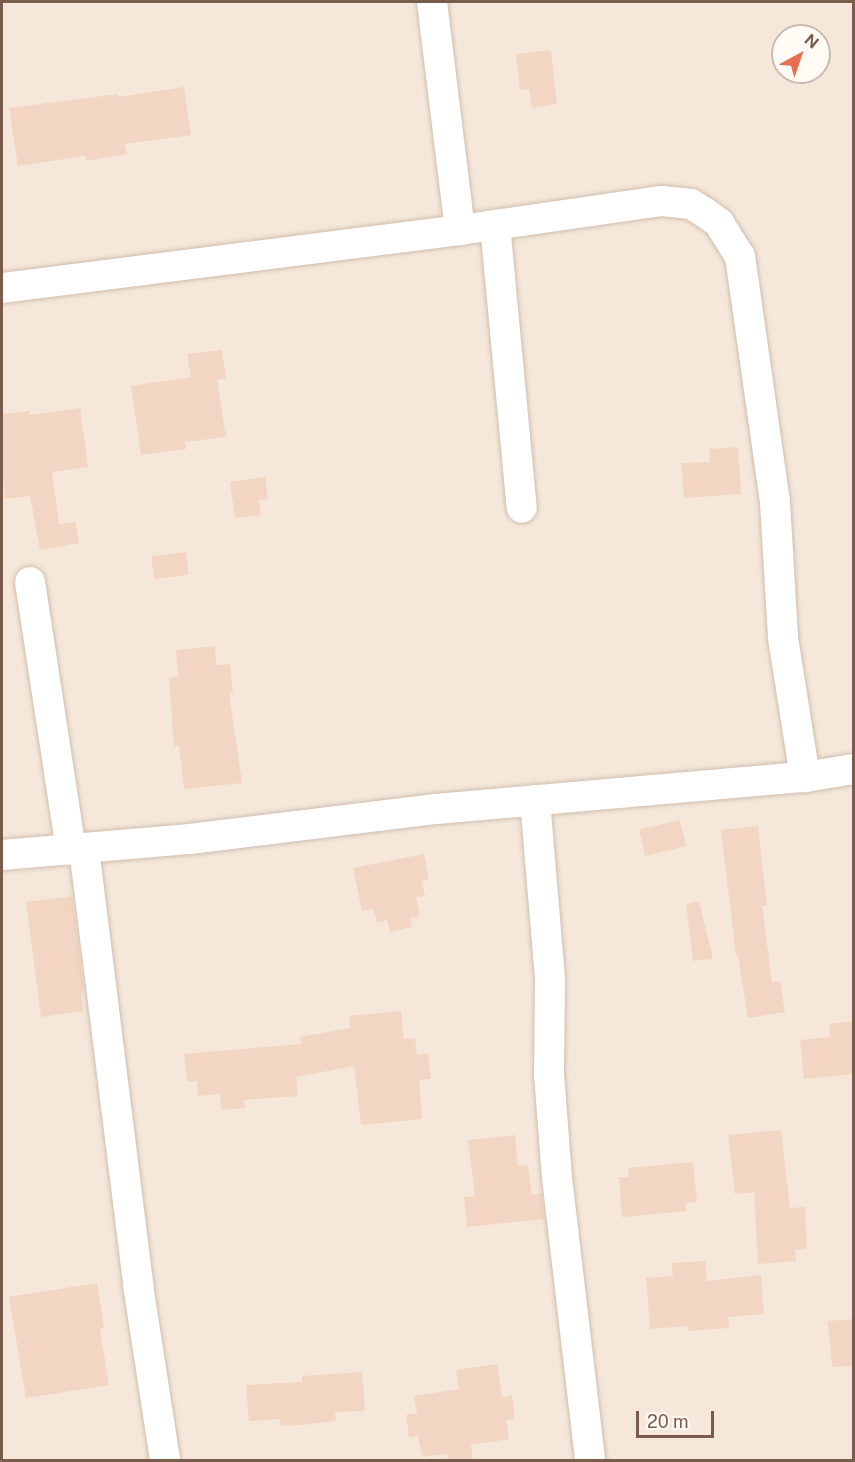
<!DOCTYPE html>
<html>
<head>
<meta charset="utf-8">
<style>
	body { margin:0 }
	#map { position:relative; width:855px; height:1462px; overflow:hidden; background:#fdf6ec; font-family:"Public Sans",sans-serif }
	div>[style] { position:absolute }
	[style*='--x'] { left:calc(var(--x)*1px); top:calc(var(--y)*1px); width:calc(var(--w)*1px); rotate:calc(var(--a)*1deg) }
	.residential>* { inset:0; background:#f5e8da }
	.building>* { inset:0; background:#f3d5c3; transform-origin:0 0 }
	.roads { filter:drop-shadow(0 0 2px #d1beb0) drop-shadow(0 0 2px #d1beb0) }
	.minor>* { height:30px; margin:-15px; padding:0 15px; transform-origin:15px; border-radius:15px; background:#fff }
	span { translate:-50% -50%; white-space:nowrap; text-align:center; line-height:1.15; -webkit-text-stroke:5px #fffaf3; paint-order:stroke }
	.frame { position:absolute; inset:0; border:3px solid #7a5c4d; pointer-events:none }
	.north { position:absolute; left:771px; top:24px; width:60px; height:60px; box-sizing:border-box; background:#fffaf3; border:2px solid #cabbb1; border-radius:50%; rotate:40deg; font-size:16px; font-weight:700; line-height:24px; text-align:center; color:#7a5c4d }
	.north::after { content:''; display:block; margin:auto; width:21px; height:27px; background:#e76f51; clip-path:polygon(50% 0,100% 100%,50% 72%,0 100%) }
	.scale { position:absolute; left:636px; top:1411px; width:78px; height:27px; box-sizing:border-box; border:3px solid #7a5c4d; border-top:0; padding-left:8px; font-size:18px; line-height:21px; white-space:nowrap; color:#7a5c4d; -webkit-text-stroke:4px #fffaf3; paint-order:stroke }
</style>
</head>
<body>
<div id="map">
	<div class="residential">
		<i style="clip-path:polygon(evenodd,2px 2px,853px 2px,853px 1460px,2px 1460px,2px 2px,783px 36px,819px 36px,819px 72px,783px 72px,783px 36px)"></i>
	</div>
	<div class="building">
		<i style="clip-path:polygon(551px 50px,557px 104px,532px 108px,529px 89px,520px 90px,516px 54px)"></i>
		<i style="clip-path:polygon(184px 87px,191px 135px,125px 144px,127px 154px,86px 161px,85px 156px,18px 166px,9px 108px,118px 94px,118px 97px)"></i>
		<i style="clip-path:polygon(222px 350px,226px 378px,217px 380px,226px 437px,185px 442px,186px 449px,141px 455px,131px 386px,191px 377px,187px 354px)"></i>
		<i style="clip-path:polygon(80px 408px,88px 467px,52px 472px,59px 524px,75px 522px,79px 543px,40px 550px,30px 496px,5px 499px,2px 474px,2px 414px,30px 411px,30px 415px)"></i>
		<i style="clip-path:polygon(738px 447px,741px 494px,684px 498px,681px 463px,710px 462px,709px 449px)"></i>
		<i style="clip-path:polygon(265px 477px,268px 499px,259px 500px,261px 515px,235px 518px,230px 482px)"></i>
		<i style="left:186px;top:552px;width:23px;height:35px;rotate:83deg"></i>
		<i style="clip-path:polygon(215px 646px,216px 665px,230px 664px,233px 693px,229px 693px,242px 783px,184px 789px,179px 746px,174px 747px,169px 678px,178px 677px,176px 650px)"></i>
		<i style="left:680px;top:820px;width:27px;height:42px;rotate:77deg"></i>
		<i style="clip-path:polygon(758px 826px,767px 906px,762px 906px,772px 982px,780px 981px,785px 1012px,748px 1018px,738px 956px,736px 956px,721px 830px)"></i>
		<i style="clip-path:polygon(424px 854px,429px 879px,422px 881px,425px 896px,416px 897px,420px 916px,410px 918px,412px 927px,390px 932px,387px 920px,377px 923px,374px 909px,362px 911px,353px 868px)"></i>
		<i style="clip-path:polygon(72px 896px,84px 990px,81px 991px,83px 1011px,41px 1017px,26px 902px)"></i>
		<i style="clip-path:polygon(699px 901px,713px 959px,693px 961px,686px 904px)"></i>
		<i style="clip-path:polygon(401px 1011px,404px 1039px,415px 1038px,417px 1055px,428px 1053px,431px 1079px,419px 1080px,422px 1119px,361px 1125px,354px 1066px,296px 1077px,298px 1096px,244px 1100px,245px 1108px,222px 1110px,220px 1094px,198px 1096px,197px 1081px,187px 1082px,184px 1054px,301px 1044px,300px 1037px,350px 1028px,349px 1016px)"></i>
		<i style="clip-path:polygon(854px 1021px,854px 1074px,804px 1079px,800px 1040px,830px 1037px,829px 1024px)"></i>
		<i style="clip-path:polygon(781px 1130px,790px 1208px,805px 1207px,807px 1249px,795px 1250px,796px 1261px,758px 1264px,754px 1192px,735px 1194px,728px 1135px)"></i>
		<i style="clip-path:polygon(515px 1135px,518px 1166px,528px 1165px,532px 1195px,541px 1193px,544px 1219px,467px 1227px,464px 1197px,475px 1196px,468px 1140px)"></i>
		<i style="clip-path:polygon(693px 1162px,697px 1202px,686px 1203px,687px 1211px,622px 1217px,619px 1177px,629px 1177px,628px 1168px)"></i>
		<i style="clip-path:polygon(705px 1261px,707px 1281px,761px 1275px,764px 1314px,728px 1317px,729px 1328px,688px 1331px,687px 1326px,650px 1329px,646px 1278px,673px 1276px,671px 1263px)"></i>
		<i style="clip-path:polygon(97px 1283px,104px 1328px,100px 1329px,109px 1385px,26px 1398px,9px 1297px)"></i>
		<i style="clip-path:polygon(854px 1319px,854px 1366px,832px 1367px,828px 1321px)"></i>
		<i style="clip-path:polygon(497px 1364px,502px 1397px,512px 1395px,515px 1419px,506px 1420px,509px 1439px,471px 1445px,473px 1461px,448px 1461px,447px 1454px,422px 1457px,418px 1436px,409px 1437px,406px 1415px,417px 1413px,414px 1396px,459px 1389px,456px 1370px)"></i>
		<i style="clip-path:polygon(362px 1372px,365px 1411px,335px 1412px,336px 1421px,302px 1425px,281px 1426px,280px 1419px,249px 1421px,246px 1385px,302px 1382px,302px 1376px)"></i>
	</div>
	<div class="roads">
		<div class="minor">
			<i style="--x:432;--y:2;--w:230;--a:83"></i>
			<i style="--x:495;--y:225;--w:284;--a:84.6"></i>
			<i style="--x:2;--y:288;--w:462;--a:-7.2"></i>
			<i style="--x:460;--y:230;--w:204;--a:-8.2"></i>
			<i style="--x:662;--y:201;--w:29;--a:6"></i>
			<i style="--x:691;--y:204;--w:15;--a:32"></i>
			<i style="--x:704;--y:212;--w:19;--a:36"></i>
			<i style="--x:719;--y:223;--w:39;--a:58"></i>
			<i style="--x:740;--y:256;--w:248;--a:81.9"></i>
			<i style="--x:775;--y:502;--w:136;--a:86.6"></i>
			<i style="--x:783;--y:638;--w:141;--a:81"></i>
			<i style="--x:30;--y:582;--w:271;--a:81.3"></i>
			<i style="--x:535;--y:800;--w:181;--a:85.2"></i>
			<i style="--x:550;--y:980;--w:94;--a:90.6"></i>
			<i style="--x:549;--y:1074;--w:104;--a:85.6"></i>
			<i style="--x:557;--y:1178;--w:284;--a:83.3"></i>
			<i style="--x:84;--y:849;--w:439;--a:82.9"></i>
			<i style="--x:138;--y:1285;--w:177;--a:81.2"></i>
			<i style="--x:2;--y:855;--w:189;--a:-4.9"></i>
			<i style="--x:190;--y:839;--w:248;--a:-7"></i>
			<i style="--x:436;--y:809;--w:370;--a:-5"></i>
			<i style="--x:805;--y:777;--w:50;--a:-9.3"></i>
		</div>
	</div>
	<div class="frame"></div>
	<div class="north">N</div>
	<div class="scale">20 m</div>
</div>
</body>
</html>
